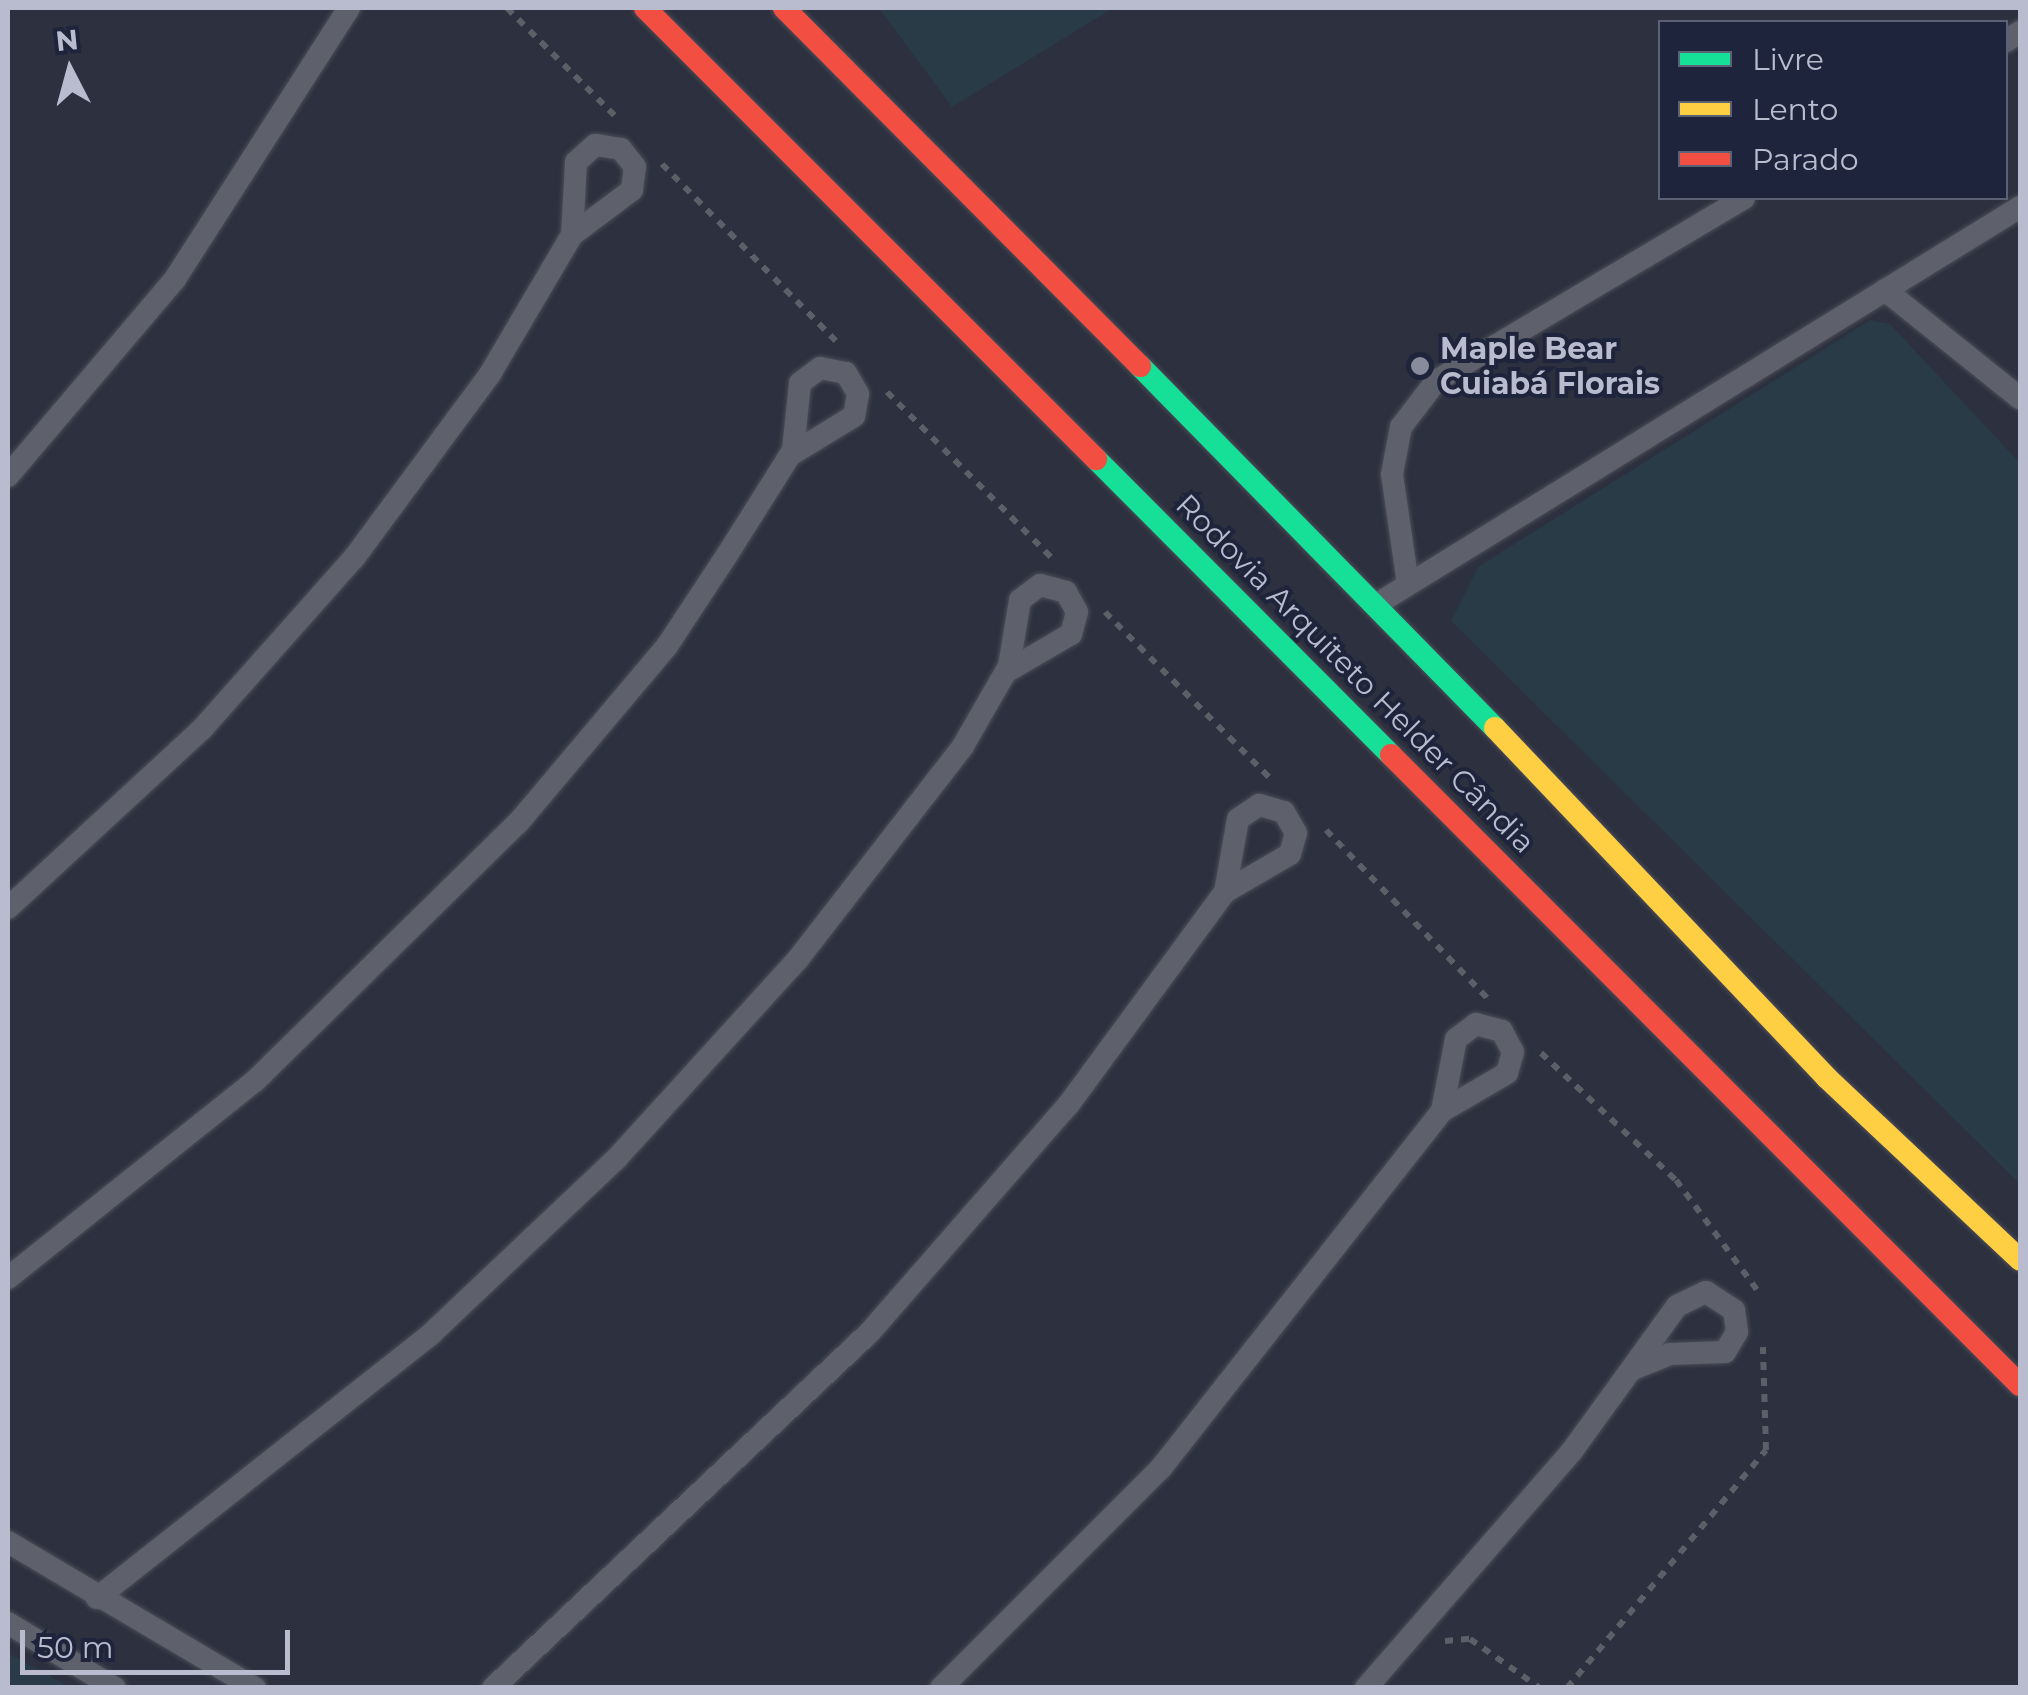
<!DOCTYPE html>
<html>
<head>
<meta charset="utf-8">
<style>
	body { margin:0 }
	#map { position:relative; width:2028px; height:1695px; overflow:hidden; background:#2d303e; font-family:Montserrat,sans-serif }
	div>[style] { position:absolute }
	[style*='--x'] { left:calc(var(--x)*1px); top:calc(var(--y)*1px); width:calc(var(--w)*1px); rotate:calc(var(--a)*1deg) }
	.green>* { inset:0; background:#283b46 }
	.path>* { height:6px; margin-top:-3px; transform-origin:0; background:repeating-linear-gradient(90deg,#5b5f68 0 8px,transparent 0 16px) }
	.roads { filter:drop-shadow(0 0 2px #4b4d58) drop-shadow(0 0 2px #4b4d58) }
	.lane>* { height:22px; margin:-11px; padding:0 11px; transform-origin:11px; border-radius:11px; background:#5e606b }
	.fast>* { height:22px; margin:-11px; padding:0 11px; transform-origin:11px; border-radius:11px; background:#16e098 }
	.slow>* { height:22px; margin:-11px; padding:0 11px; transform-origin:11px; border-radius:11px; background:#ffcf43 }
	.jam>* { height:22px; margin:-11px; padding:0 11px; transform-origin:11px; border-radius:11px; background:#f24e42 }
	.dots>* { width:28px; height:28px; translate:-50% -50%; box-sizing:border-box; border:5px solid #1e243b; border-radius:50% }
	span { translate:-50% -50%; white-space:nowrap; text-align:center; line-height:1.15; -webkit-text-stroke:8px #1e243b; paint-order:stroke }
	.poi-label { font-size:30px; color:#b8bcce; font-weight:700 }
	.left { translate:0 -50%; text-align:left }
	.street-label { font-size:30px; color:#b8bcce }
	.frame { position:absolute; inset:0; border:10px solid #b8bcce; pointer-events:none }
	.legend { position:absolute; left:1658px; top:20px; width:350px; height:180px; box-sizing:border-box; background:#1e243b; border:2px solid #5c6176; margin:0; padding:12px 18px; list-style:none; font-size:30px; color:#b8bcce }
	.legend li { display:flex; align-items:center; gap:20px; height:50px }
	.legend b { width:50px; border:2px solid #5c6176 }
	.north { position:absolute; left:20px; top:20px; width:100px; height:100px; -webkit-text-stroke:8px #1e243b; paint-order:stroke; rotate:354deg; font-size:28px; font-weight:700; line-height:40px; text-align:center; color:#b8bcce }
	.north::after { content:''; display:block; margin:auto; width:35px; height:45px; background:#b8bcce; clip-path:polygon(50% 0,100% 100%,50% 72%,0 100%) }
	.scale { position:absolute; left:20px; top:1630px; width:270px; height:45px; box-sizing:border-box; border:5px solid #b8bcce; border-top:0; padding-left:12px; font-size:30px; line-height:35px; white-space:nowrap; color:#b8bcce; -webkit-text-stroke:8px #1e243b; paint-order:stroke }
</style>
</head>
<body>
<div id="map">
	<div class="green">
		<i style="clip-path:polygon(879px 8px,1113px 8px,952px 107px)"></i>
		<i style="clip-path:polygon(1870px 320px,1890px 324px,2020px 463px,2020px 1184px,1451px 621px,1478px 567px)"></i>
		<i style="clip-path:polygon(8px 1652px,10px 1654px,70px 1687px,8px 1687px)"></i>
	</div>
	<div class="path">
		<i style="--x:507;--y:8;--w:158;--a:45"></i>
		<i style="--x:662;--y:164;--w:248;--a:45.5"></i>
		<i style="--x:887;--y:392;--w:233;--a:45.2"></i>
		<i style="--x:1105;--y:612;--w:233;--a:45.2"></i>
		<i style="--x:1326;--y:830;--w:233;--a:46.2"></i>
		<i style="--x:1541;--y:1053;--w:185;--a:43.3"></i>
		<i style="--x:1676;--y:1180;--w:137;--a:53.6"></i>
		<i style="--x:1445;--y:1641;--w:25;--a:-5"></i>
		<i style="--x:1470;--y:1639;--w:85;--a:35"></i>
		<i style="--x:1567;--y:1688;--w:310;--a:-50.1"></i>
		<i style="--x:1766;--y:1450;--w:103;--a:-91.7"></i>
	</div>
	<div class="roads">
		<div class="lane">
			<i style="--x:2006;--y:41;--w:17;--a:-33"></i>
			<i style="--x:1885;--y:290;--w:173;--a:38.7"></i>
			<i style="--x:8;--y:476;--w:258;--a:-49.7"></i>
			<i style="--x:175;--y:279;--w:322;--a:-57.3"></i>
			<i style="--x:1408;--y:584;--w:111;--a:-98.3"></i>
			<i style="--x:1392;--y:474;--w:48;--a:-79.2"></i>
			<i style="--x:1401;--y:427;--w:58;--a:-52.7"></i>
			<i style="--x:1436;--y:381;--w:358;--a:-30.7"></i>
			<i style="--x:1377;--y:604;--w:756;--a:-31.69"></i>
			<i style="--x:8;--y:908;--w:264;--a:-42.7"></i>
			<i style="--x:202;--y:729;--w:229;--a:-48.4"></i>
			<i style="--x:354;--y:558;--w:229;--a:-53.5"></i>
			<i style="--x:490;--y:374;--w:161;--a:-59.5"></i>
			<i style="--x:572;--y:235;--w:75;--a:-36.9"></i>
			<i style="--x:632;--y:190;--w:23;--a:-83"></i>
			<i style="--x:635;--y:167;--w:23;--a:-128"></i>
			<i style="--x:621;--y:149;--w:26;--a:-171"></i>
			<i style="--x:595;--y:145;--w:25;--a:138"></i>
			<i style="--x:576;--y:162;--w:73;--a:93.1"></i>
			<i style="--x:8;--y:1278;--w:316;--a:-38.6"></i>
			<i style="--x:255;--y:1081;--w:368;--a:-44.5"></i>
			<i style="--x:518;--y:823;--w:231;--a:-49.9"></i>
			<i style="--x:667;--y:646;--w:109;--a:-56.6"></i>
			<i style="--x:727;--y:555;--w:124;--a:-57.8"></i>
			<i style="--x:793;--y:450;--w:67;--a:-84"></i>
			<i style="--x:800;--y:383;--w:25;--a:-37"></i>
			<i style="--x:820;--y:368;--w:26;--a:11"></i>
			<i style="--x:846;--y:373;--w:24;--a:60"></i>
			<i style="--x:858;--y:394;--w:22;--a:100"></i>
			<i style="--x:854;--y:416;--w:75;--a:148.6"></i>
			<i style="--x:8;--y:1542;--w:287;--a:30.6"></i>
			<i style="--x:97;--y:1598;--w:426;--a:-38.3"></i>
			<i style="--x:431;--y:1334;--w:256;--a:-43.4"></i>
			<i style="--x:617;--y:1158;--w:269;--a:-47.7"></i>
			<i style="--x:798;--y:959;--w:269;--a:-52.2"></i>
			<i style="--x:963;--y:746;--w:92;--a:-60.1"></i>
			<i style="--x:1009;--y:666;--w:67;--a:-80.5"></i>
			<i style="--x:1020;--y:600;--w:25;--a:-37"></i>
			<i style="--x:1040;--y:585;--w:27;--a:15"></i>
			<i style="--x:1066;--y:592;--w:23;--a:61"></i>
			<i style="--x:1077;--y:612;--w:23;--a:105"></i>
			<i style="--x:1071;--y:634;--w:75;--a:149.7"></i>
			<i style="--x:8;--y:1623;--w:125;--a:31.3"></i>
			<i style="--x:493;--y:1688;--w:519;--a:-43.36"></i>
			<i style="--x:870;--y:1332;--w:303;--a:-48.9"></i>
			<i style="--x:1069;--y:1104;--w:263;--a:-53.7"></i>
			<i style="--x:1225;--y:892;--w:75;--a:-30.3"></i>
			<i style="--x:1290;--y:854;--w:22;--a:-74"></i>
			<i style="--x:1296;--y:833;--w:24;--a:-120"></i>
			<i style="--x:1284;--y:812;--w:26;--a:-164"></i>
			<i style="--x:1259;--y:805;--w:25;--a:146"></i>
			<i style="--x:1238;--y:819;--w:74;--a:100.1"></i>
			<i style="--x:941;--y:1688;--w:311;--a:-45"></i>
			<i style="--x:1161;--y:1468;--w:454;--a:-51.8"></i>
			<i style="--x:1442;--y:1111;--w:75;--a:-30.3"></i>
			<i style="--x:1507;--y:1073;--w:22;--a:-74"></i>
			<i style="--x:1513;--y:1052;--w:24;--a:-118"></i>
			<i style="--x:1502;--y:1031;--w:27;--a:-165"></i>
			<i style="--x:1476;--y:1024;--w:25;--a:143"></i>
			<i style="--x:1456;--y:1039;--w:73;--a:101"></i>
			<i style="--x:1366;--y:1688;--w:314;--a:-49"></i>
			<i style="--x:1572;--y:1451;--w:179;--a:-54.1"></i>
			<i style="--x:1677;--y:1306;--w:32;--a:-26"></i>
			<i style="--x:1706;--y:1292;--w:33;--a:33"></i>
			<i style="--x:1734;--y:1310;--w:22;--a:82"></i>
			<i style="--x:1737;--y:1332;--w:23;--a:121"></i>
			<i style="--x:1725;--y:1352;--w:55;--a:177.9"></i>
			<i style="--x:1670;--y:1354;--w:40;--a:158"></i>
		</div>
		<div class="fast">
			<i style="--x:1140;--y:366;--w:507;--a:45.56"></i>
			<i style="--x:1096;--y:459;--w:418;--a:45.1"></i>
		</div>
		<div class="slow">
			<i style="--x:1495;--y:728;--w:481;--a:46.5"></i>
			<i style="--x:1826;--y:1077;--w:267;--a:43.3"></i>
		</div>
		<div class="jam">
			<i style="--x:645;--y:8;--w:638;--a:45"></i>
			<i style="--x:784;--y:8;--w:505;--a:45.16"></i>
			<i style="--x:1391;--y:755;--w:890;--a:45.05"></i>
		</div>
	</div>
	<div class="dots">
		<i style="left:1420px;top:366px;background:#878b9c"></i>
	</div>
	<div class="poi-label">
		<span class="left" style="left:1440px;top:366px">Maple Bear<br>Cuiabá Florais</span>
	</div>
	<div class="street-label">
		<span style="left:1355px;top:674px;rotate:45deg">Rodovia Arquiteto Helder Cândia</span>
	</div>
	<div class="frame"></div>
	<ul class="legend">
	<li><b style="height:12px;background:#16e098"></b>Livre</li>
	<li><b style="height:12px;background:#ffcf43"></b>Lento</li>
	<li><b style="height:12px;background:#f24e42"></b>Parado</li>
	</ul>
	<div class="north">N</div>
	<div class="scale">50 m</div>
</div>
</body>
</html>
